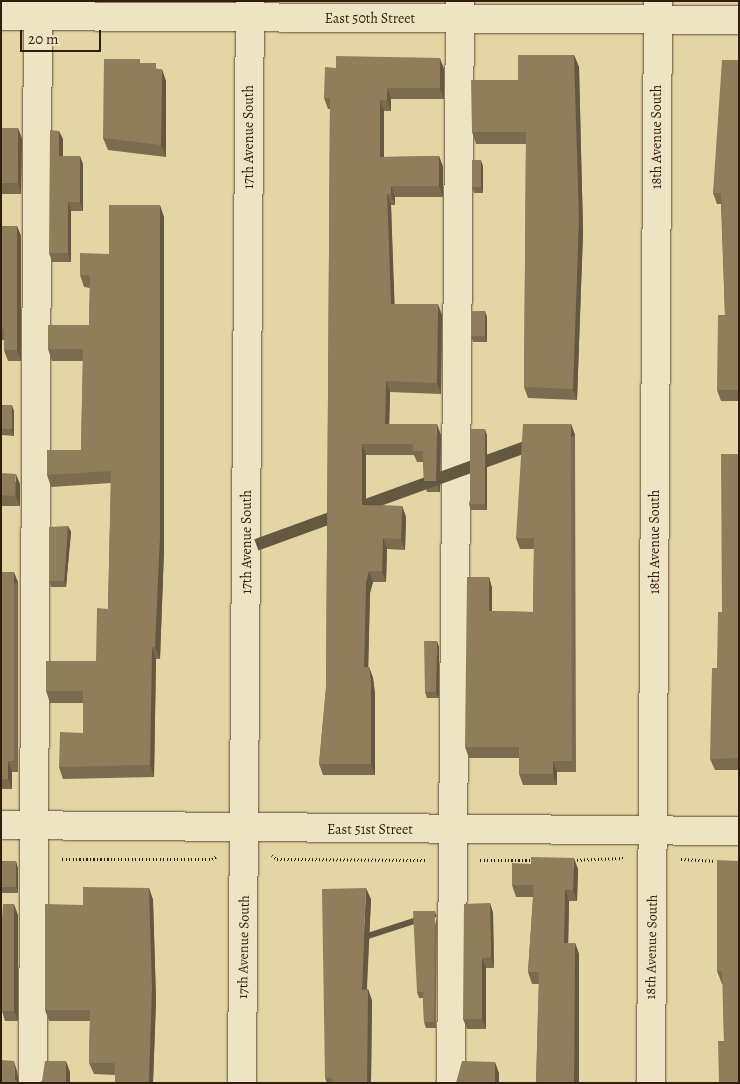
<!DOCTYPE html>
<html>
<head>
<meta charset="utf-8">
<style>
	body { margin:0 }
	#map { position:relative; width:740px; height:1084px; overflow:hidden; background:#e4d5a5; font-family:Alegreya,serif }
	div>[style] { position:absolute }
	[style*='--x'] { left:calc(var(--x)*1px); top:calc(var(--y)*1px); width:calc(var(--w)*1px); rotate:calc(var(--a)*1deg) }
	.path>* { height:3px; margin-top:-1.5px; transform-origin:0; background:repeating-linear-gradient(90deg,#331d0d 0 1px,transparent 0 3.5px) }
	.roads { filter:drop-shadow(0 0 1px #5f4b33) drop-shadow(0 0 1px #5f4b33) }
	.minor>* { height:28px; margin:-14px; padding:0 14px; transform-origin:14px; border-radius:14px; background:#ede4c4 }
	.wall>* { inset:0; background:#7b6c4f }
	.shaded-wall>* { inset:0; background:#645840; transform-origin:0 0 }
	.building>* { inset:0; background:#8f7d5c; transform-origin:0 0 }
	span { translate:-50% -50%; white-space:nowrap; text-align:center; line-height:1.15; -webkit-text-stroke:4px #ede4c4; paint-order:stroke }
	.street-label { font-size:14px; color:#331d0d }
	.frame { position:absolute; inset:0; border:2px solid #331d0d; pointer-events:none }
	.scale { position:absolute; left:20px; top:30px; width:81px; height:22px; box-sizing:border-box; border:2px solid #331d0d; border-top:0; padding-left:6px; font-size:15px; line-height:18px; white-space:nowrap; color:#331d0d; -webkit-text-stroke:4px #ede4c4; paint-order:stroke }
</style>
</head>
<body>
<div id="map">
	<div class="path">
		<i style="--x:272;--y:855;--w:6;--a:39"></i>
		<i style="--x:277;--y:859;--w:150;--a:0.4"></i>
		<i style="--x:62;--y:859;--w:150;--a:0"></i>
		<i style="--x:212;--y:859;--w:6;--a:-31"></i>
		<i style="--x:681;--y:859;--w:33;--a:3"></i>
		<i style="--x:480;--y:860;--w:54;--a:0"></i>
		<i style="--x:570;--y:860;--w:53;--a:-2.2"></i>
	</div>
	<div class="roads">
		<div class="minor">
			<i style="--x:1;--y:16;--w:738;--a:0.31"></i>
			<i style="--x:1;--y:825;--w:738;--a:0.47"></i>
			<i style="--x:33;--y:1083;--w:1082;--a:-89.74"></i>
			<i style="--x:242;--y:1083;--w:1082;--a:-89.58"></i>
			<i style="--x:451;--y:1083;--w:1082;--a:-89.52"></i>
			<i style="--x:651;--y:1083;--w:1082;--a:-89.63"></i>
		</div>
	</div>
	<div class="wall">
		<i style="clip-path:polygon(574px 55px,579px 67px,583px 232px,577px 400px,528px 398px,524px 387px,526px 144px,476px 144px,472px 132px,518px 80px)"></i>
		<i style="clip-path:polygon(739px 60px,739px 401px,721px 401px,717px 390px,725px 315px,721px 204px,717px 204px,713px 193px)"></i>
		<i style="clip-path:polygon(141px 63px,158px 69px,166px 81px,166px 157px,108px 150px,103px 138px)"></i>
		<i style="clip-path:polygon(444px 69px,444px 99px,391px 99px,391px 111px,384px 111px,384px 157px,439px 156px,443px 167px,443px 197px,395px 197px,395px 205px,391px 205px,394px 304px,442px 315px,441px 394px,390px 392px,389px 424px,441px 435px,440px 492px,427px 492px,424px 481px,423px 462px,417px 462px,414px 455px,366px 455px,366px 505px,402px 506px,406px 517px,405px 550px,387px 549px,386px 582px,373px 582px,370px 593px,368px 667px,369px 667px,373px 678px,375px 694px,375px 775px,323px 775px,319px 764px,326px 688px,330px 109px,328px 109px,324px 98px)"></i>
		<i style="clip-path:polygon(1px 128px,18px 128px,22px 139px,21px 194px,1px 194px)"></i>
		<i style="clip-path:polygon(63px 139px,63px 156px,83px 164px,83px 211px,71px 211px,71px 262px,52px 262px,49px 253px)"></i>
		<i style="clip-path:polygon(483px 166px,483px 193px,474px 193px,472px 187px)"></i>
		<i style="clip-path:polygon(164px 217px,164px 550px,160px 659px,156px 659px,154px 777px,63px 779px,59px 767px,83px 733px,83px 703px,50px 703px,46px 691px,96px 661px,108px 609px,111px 483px,51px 487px,47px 475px,81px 450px,83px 361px,52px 361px,48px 349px,89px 325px,90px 288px,84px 287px,80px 275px,109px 254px)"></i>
		<i style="clip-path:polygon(1px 226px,17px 226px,21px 236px,21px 361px,8px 361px,4px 350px,4px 340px,1px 340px)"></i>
		<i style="clip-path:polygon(487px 317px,487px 342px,473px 342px,471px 336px)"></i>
		<i style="clip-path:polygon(1px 405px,14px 411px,14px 436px,1px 435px)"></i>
		<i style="clip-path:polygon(571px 424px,575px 435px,576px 772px,557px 772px,557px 785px,523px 785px,519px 774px,519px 758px,469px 758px,465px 747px,489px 577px,492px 588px,492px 611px,533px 612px,534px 549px,520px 549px,516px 538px)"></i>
		<i style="clip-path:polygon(487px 435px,487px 510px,471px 510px,469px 504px)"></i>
		<i style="clip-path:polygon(739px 454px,739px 770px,715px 770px,710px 759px,717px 668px,722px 612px)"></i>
		<i style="clip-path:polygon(1px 473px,20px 484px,20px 506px,1px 506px)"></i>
		<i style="clip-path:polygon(68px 526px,71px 532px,66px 587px,51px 587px,49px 581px)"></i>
		<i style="clip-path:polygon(1px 572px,18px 582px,18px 772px,12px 772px,12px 789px,1px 789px)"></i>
		<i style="clip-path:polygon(439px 647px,439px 698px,427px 698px,425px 692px)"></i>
		<i style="clip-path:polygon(1px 861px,18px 868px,18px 893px,1px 893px)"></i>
		<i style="clip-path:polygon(739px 861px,724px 1041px,723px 984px,722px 984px,717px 971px)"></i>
		<i style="clip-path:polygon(531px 864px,578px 869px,577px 901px,569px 901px,568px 943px,575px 943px,579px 954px,579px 1083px,536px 1083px,539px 984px,532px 984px,528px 972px,533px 897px,516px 897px,512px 885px)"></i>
		<i style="clip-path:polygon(149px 888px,153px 900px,156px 1000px,153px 1083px,115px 1083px,115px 1075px,94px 1074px,89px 1063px,90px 1021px,49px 1021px,45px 1010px,83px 905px)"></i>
		<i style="clip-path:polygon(371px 899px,367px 989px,368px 989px,372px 1001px,371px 1083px,327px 1083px,325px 1078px)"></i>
		<i style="clip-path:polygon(490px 903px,493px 913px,494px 968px,486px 968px,486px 1029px,467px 1029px,463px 1019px)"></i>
		<i style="clip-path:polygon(18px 915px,18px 1021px,5px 1021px,2px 1011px,2px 971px,1px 971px,1px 936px)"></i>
		<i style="clip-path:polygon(437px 917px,436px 1028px,426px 1028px,424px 1022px,423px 998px,419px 998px,417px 992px)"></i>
	</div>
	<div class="shaded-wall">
		<i style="clip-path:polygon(574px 55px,579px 67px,583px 232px,577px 400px,573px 389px)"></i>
		<i style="clip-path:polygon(440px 58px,444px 69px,444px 99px,440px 88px)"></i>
		<i style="clip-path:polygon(162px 69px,166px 81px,166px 157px,161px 145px)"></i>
		<i style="clip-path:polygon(387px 88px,391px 99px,391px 111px,387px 100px)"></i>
		<i style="clip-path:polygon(380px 100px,384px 111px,384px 168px,380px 157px)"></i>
		<i style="clip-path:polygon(18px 128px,22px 139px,21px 194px,18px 183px)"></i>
		<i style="clip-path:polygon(59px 131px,63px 139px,63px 164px,59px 156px)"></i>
		<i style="clip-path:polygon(80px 156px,83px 164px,83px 211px,80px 202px)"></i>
		<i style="clip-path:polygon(439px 156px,443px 167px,443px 197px,439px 186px)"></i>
		<i style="clip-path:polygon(481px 160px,483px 166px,483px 193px,481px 187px)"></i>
		<i style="clip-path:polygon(391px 186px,395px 197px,395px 205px,391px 194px)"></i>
		<i style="clip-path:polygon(387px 194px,391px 205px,395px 315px,391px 304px)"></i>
		<i style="clip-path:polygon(68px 202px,71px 211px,71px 262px,68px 253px)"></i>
		<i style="clip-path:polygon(160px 205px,164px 217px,164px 550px,160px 659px,155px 647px)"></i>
		<i style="clip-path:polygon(17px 226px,21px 236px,21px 361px,17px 350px)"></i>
		<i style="clip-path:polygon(438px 304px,442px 315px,441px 394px,437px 383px)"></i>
		<i style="clip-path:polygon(485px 311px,487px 317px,487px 342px,485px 336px)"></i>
		<i style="clip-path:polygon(386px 381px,390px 392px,389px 435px,385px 424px)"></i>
		<i style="clip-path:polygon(12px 405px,14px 411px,14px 436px,11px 430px)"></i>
		<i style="clip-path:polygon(437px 424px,441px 435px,440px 492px,436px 481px)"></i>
		<i style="left:571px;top:424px;width:12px;height:337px;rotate:70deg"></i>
		<i style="clip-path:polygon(485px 429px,487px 435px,487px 510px,485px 504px)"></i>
		<i style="clip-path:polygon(362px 444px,366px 455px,366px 516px,362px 505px)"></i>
		<i style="clip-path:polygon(16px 474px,20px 484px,20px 506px,16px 496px)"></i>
		<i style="clip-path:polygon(402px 506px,406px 517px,405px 550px,401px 539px)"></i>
		<i style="clip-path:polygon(68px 526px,71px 532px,66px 587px,64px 581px)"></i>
		<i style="clip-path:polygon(383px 538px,387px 549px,386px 582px,382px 571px)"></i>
		<i style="clip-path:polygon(369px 571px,373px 582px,370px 593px,368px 678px,364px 667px,366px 582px)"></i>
		<i style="left:14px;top:572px;width:11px;height:189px;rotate:68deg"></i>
		<i style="clip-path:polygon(489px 577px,492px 588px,492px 622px,489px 611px)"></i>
		<i style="clip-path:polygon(437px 641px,439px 647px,439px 698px,436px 692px)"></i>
		<i style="clip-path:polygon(152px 647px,156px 659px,154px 777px,150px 765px)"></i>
		<i style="clip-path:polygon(369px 667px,373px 678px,375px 694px,375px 775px,371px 764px)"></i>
		<i style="clip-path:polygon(8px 761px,12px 772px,12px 789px,8px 779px)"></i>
		<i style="clip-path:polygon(553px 761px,557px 772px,557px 785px,553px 774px)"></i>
		<i style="clip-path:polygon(574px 858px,578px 869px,577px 901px,573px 890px)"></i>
		<i style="clip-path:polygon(16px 861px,18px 868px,18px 893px,16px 887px)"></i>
		<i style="clip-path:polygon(149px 888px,153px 900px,156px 1000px,153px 1083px,149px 1083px)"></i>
		<i style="clip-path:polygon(366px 888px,371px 899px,366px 1001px,362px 990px)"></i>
		<i style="clip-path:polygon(565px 889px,569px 901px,568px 954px,564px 943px)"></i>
		<i style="clip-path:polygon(490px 903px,493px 913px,494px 968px,491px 957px)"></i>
		<i style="clip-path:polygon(14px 904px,18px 915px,18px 1021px,14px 1011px)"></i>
		<i style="left:435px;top:911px;width:6px;height:111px;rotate:72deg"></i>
		<i style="clip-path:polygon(575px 943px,579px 954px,579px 1083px,574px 1083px)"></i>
		<i style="clip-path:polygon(482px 958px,486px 968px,486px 1029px,482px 1019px)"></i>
		<i style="clip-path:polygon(368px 989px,372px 1001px,371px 1083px,367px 1083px)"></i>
		<i style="clip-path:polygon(14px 1061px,17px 1071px,19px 1083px,15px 1080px)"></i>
		<i style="clip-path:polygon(66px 1061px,70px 1072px,70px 1083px,66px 1083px)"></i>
		<i style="clip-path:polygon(495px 1062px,499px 1073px,499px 1083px,495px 1083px)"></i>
	</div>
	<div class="building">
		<i style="clip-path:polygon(518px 55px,574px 55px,579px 220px,573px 389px,524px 387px,526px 132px,472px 132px,471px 80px,518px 80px)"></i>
		<i style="clip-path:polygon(336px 56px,440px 58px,440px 88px,387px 88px,387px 100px,380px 100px,380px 157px,439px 156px,439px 186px,391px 186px,391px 194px,387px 194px,391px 304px,438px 304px,437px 383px,386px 381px,385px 424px,437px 424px,436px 481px,424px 481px,423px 451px,413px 451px,413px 444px,362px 444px,362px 505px,402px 506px,401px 539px,383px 538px,382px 571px,369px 571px,366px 582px,364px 667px,369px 667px,371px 683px,371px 764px,319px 764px,326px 688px,330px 98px,324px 98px,325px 67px,336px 68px)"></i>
		<i style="clip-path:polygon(104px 59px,140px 59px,140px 63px,156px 63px,156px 69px,162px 69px,161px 145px,103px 138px)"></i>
		<i style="clip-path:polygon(722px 60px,739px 60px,739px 390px,717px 390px,718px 315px,725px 315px,721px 193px,713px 193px)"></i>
		<i style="left:1px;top:128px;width:17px;height:55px"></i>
		<i style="clip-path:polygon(50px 130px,59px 131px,59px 156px,80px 156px,80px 202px,68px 202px,68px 253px,49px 253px)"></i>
		<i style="left:472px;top:160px;width:9px;height:27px"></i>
		<i style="clip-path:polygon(109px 205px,160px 205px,160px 538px,155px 647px,152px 647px,150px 765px,59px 767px,60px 732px,83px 733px,83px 691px,46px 691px,46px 661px,96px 661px,97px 608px,108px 609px,111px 471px,47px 475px,47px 450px,81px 450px,83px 349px,48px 349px,48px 325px,89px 325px,90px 276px,80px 275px,80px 253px,109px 254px)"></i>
		<i style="clip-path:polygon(1px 226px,17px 226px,17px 350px,4px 350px,4px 329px,1px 329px)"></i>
		<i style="left:471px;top:311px;width:14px;height:25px"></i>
		<i style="left:1px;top:405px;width:11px;height:24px"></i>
		<i style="clip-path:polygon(523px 424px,571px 424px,572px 761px,553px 761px,553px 774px,519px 774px,519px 747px,465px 747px,467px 577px,489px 577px,489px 611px,533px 612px,534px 538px,516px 538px)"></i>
		<i style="left:470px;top:429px;width:15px;height:75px"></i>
		<i style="clip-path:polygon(721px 454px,739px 454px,739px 758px,710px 759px,712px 668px,717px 668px,718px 612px,722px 612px)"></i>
		<i style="left:1px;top:473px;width:15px;height:22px;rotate:4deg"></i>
		<i style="clip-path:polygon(68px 526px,64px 581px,49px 581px,49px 527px)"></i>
		<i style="clip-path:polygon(1px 572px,14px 572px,14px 761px,8px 761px,8px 779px,1px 779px)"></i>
		<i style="clip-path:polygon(424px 641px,437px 641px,436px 692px,425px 692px)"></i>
		<i style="clip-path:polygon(531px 857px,574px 858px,573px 890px,565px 889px,564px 943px,575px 943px,574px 1083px,536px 1083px,539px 972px,528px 972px,534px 885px,512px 885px,512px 863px,531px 864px)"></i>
		<i style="clip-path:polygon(717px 860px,739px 861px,739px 1083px,719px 1083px,718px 1041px,724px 1041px,722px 971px,717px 971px)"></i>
		<i style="left:1px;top:861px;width:15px;height:26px"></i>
		<i style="clip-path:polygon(83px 887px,149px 888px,152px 988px,149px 1083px,115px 1083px,115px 1072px,114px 1063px,89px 1063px,90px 1010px,45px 1010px,45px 904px,83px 905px)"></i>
		<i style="clip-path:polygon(366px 888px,362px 990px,368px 989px,367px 1083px,332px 1083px,332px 1078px,325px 1078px,322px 889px)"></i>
		<i style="clip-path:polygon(490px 903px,491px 957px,482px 958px,482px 1019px,463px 1019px,464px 904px)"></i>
		<i style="clip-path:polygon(3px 904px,14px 904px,14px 1011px,2px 1011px,2px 960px,1px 960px,1px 936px)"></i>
		<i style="clip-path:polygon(413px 911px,435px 911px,434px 1022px,424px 1022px,423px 992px,417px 992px)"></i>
		<i style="clip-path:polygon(1px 1060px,14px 1061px,15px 1080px,20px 1083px,1px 1083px)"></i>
		<i style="clip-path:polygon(45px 1061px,66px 1061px,66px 1083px,38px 1083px,42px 1081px)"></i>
		<i style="clip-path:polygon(462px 1061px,495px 1062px,495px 1083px,456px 1083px)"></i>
	</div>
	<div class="street-label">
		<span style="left:370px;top:19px">East 50th Street</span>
		<span style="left:249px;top:137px;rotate:-90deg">17th Avenue South</span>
		<span style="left:657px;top:137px;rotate:-90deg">18th Avenue South</span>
		<span style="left:247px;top:542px;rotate:-90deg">17th Avenue South</span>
		<span style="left:655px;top:542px;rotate:-90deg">18th Avenue South</span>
		<span style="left:370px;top:830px">East 51st Street</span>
		<span style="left:244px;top:947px;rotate:-89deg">17th Avenue South</span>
		<span style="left:652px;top:947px;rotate:-89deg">18th Avenue South</span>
	</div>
	<div class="frame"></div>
	<div class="scale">20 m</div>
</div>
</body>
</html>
